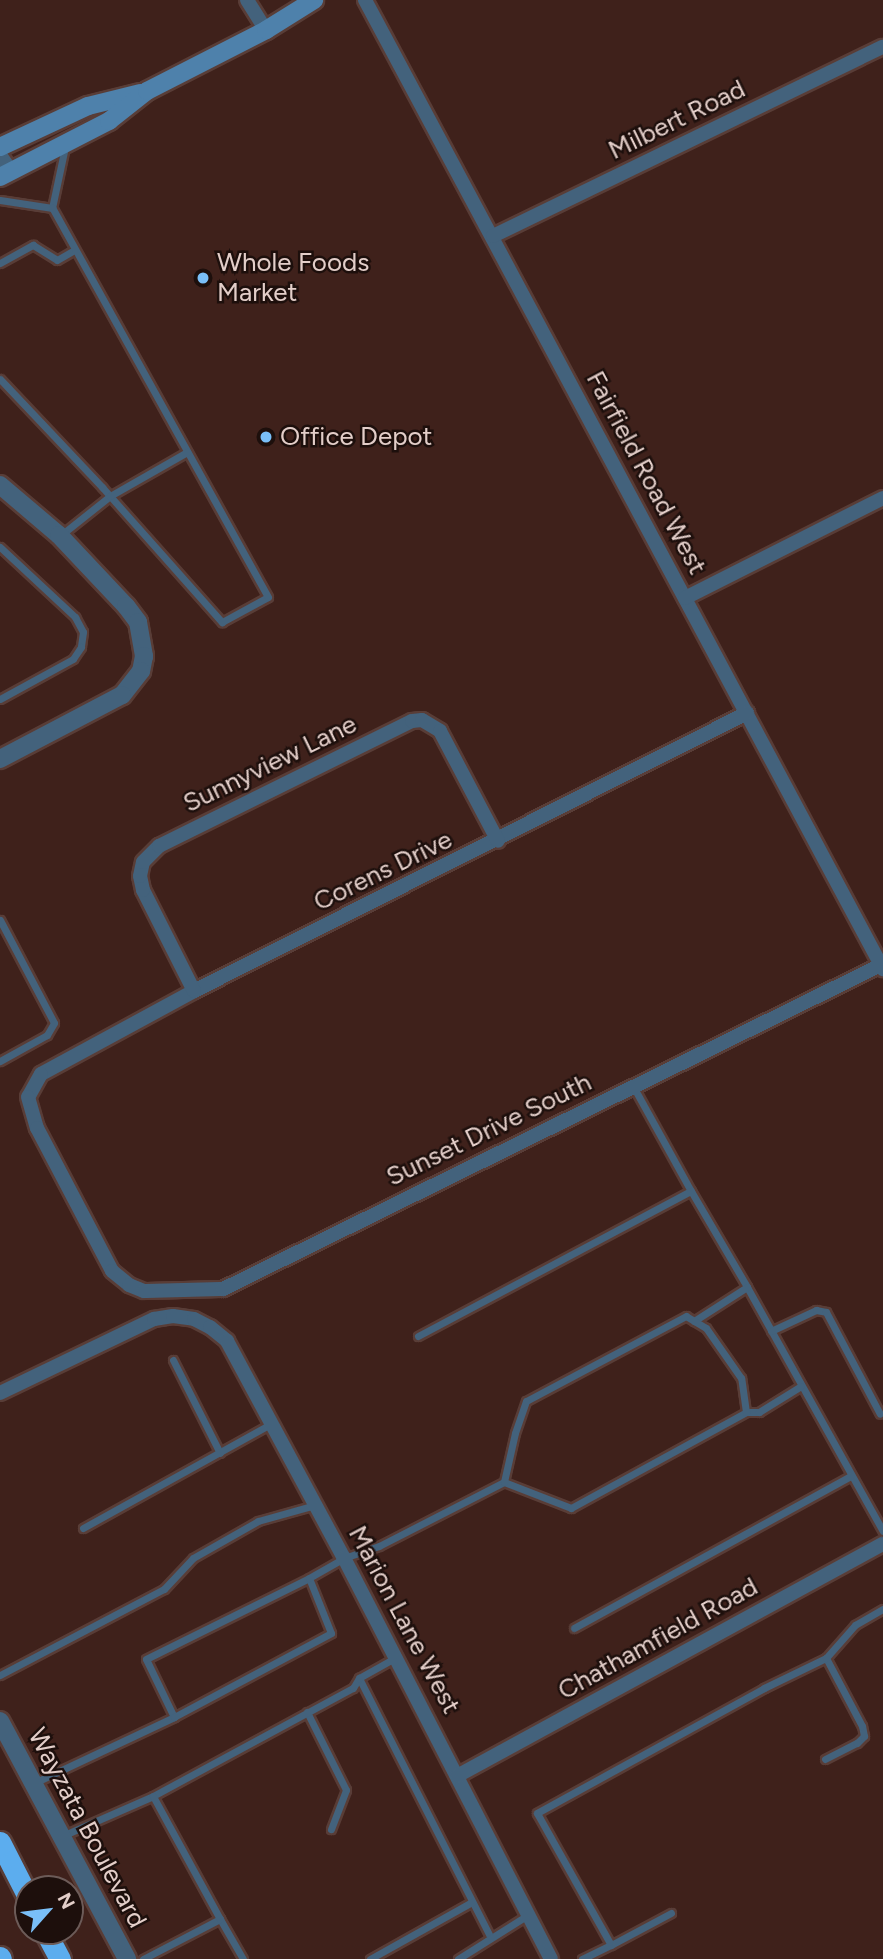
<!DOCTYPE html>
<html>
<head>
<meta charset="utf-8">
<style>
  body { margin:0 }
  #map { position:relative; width:883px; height:1959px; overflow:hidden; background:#3f211b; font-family:Figtree,sans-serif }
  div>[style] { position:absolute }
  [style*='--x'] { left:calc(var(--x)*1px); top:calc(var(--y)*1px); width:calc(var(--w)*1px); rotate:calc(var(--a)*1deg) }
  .roads { filter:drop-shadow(2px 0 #593d37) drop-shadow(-2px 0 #593d37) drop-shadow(0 2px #593d37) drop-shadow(0 -2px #593d37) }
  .service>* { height:7px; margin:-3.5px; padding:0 3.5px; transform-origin:3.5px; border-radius:3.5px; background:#43627c }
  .minor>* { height:14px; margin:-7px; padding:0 7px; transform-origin:7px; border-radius:7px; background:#43627c }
  .tertiary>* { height:18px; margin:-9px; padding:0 9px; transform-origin:9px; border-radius:9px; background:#43627c }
  .secondary>* { height:18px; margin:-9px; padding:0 9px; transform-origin:9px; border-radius:9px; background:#4e81ab }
  .motorway>* { height:21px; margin:-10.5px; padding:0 10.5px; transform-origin:10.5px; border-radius:10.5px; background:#5cadee }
  .dots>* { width:19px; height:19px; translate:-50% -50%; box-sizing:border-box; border:4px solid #1d0f0c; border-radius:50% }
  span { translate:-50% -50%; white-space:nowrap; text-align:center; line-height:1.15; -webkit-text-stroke:5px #1d0f0c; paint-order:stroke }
  .street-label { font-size:26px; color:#e3cec9 }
  .poi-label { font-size:26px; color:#e3cec9 }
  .left { translate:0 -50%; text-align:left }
  .north { position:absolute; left:14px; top:1875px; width:70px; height:70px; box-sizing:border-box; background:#1d0f0c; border:2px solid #6c5b58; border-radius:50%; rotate:62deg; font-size:19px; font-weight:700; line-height:28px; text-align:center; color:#e3cec9 }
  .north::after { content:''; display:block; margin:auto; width:24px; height:32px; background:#7abff8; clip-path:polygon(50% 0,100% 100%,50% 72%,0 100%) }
</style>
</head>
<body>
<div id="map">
  <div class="roads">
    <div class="service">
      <i style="--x:0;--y:200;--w:53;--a:8.7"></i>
      <i style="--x:52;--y:208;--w:62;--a:-78"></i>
      <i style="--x:0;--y:263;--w:38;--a:-29"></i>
      <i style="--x:33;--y:245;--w:28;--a:32"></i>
      <i style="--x:57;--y:260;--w:20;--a:-30"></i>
      <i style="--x:0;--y:379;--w:149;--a:46.6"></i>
      <i style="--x:102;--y:487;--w:181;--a:48.4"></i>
      <i style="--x:222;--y:622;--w:52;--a:-28.5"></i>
      <i style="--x:268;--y:597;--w:445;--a:-119"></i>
      <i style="--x:61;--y:535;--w:63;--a:-38.5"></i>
      <i style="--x:110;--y:496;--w:89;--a:-29.7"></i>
      <i style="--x:0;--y:547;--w:103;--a:43"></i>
      <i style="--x:75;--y:617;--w:17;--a:62"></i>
      <i style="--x:83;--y:632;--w:15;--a:98"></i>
      <i style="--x:81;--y:647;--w:14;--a:124"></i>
      <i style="--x:73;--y:659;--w:83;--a:151.3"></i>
      <i style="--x:0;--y:920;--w:116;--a:62.3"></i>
      <i style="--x:54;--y:1023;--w:14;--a:120"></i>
      <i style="--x:47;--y:1035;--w:54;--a:151"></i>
      <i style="--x:633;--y:1086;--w:120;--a:61.1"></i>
      <i style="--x:747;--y:1287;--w:279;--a:60.9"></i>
      <i style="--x:771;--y:1331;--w:50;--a:-25"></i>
      <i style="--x:816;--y:1310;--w:10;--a:11"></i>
      <i style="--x:826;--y:1312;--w:115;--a:62.1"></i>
      <i style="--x:418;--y:1336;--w:309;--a:-28"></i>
      <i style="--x:691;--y:1191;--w:111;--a:59.7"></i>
      <i style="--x:747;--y:1287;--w:63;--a:147.3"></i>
      <i style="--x:173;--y:1360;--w:104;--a:63.2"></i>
      <i style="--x:746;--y:1412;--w:13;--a:0"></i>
      <i style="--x:759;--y:1412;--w:49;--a:-31.8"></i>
      <i style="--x:83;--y:1528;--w:215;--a:-29"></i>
      <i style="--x:574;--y:1628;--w:315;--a:-28.8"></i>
      <i style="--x:0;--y:1675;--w:185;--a:-27.7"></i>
      <i style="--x:164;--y:1589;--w:42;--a:-46.9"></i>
      <i style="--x:193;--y:1558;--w:75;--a:-29.6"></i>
      <i style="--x:258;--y:1521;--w:59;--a:-15.7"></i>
      <i style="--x:359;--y:1678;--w:289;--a:63.1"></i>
      <i style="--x:307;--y:1712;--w:87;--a:63.4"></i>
      <i style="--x:346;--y:1790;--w:42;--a:111"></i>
      <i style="--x:174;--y:1717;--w:64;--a:-115.8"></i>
      <i style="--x:146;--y:1659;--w:182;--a:-26.4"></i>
      <i style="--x:825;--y:1759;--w:36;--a:-27"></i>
      <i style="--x:857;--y:1743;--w:10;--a:-45"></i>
      <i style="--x:864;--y:1736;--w:10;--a:-101"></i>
      <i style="--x:862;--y:1726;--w:77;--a:-117.9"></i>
      <i style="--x:34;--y:1783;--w:155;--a:-25.2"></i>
      <i style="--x:174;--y:1717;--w:178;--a:-28.1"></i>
      <i style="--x:331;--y:1633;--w:59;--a:-111.8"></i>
      <i style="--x:309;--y:1578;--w:40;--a:-29.7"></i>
      <i style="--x:344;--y:1558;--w:37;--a:-19"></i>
      <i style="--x:379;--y:1546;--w:140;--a:-27.1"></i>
      <i style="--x:504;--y:1482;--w:72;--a:21.2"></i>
      <i style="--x:571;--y:1508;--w:200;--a:-28.7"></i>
      <i style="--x:746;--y:1412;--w:34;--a:-98"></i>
      <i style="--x:741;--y:1378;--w:61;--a:-125"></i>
      <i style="--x:706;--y:1328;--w:23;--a:-149"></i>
      <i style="--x:686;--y:1316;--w:181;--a:152"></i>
      <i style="--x:526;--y:1401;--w:34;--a:109"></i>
      <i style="--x:515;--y:1433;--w:50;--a:102.7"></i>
      <i style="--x:62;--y:1836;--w:99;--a:-23.7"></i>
      <i style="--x:153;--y:1796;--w:227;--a:-28.4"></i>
      <i style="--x:353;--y:1688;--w:12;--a:-59"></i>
      <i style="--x:359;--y:1678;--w:41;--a:-29.1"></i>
      <i style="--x:220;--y:1919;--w:46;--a:60.1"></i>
      <i style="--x:611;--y:1945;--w:68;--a:-28.1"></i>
      <i style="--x:143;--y:1959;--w:87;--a:-27.5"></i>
      <i style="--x:220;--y:1919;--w:140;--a:-118.6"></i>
      <i style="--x:370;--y:1959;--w:117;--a:-29.2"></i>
      <i style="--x:458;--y:1959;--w:83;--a:-32.2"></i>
      <i style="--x:582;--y:1959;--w:32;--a:-26"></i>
      <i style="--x:611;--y:1945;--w:151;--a:-119.3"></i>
      <i style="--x:537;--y:1813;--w:259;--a:-28.8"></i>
      <i style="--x:764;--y:1688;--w:69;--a:-25.8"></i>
      <i style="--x:826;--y:1658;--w:44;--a:-48.7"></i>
      <i style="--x:855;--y:1625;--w:32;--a:-30"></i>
    </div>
    <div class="minor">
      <i style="--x:247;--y:0;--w:36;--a:58"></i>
      <i style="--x:365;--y:0;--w:1099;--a:61.87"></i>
      <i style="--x:0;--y:155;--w:19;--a:55"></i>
      <i style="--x:493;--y:236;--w:433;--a:-25.9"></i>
      <i style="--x:685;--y:598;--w:222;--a:-26.8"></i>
      <i style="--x:747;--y:713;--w:619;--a:153.31"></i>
      <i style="--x:194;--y:991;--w:174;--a:151.5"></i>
      <i style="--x:41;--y:1074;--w:26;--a:119"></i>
      <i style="--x:28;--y:1097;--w:32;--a:74"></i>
      <i style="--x:37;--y:1128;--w:161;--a:62.3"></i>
      <i style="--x:112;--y:1271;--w:22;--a:39"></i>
      <i style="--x:129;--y:1285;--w:16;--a:22"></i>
      <i style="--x:144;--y:1291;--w:79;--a:-1.5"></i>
      <i style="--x:223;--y:1289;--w:736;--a:-26.22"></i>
      <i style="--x:194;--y:991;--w:113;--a:-116.8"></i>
      <i style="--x:143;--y:890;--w:14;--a:-102"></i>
      <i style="--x:140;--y:876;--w:14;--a:-78"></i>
      <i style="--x:143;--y:862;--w:23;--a:-45"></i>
      <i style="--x:159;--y:846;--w:282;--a:-26.3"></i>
      <i style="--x:412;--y:721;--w:10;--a:-6"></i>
      <i style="--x:422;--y:720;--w:21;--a:31"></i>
      <i style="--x:440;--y:731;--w:124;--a:62.2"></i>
      <i style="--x:0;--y:1393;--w:171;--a:-25.7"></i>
      <i style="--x:154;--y:1319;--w:19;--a:-9"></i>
      <i style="--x:173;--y:1316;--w:21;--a:8"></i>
      <i style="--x:194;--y:1319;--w:18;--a:27"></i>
      <i style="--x:210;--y:1327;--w:22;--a:39"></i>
      <i style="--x:227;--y:1341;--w:247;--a:61.7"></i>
      <i style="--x:344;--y:1558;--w:451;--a:62.7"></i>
      <i style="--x:457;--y:1776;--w:485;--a:-28.6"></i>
    </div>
    <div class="tertiary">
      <i style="--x:0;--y:485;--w:77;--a:40.3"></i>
      <i style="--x:59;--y:535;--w:98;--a:46.7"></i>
      <i style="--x:126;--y:606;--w:20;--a:53"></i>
      <i style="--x:138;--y:622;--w:35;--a:80"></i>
      <i style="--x:144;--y:656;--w:15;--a:101"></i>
      <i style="--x:141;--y:671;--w:31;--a:128"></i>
      <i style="--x:122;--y:695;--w:138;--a:152.3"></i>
      <i style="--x:0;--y:1721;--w:270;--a:61.9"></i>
    </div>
    <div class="secondary">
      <i style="--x:0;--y:147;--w:97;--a:-25"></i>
      <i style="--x:88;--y:106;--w:54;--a:-14"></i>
      <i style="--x:0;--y:177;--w:123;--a:-27.2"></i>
      <i style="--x:109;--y:121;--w:48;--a:-38.3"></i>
      <i style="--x:147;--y:91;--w:134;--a:-27.1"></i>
      <i style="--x:266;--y:30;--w:57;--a:-32"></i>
    </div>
    <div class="motorway">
      <i style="--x:0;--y:1842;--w:62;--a:63"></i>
      <i style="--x:45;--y:1931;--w:32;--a:62"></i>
      <i style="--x:0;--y:1957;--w:2;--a:63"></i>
    </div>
  </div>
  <div class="dots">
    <i style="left:203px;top:278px;background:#7abff8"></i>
    <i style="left:266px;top:437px;background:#7abff8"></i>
  </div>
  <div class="street-label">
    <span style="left:677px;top:120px;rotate:-26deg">Milbert Road</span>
    <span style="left:646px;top:473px;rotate:62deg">Fairfield Road West</span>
    <span style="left:270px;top:764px;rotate:-26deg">Sunnyview Lane</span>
    <span style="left:383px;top:871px;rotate:-26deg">Corens Drive</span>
    <span style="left:489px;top:1130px;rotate:-26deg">Sunset Drive South</span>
    <span style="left:404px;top:1620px;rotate:62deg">Marion Lane West</span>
    <span style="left:658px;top:1639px;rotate:-29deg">Chathamfield Road</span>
    <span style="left:87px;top:1828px;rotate:62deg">Wayzata Boulevard</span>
  </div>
  <div class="poi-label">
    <span class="left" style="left:217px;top:278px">Whole Foods<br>Market</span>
    <span class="left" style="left:280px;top:437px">Office Depot</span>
  </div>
  <div class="north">N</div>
</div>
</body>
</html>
